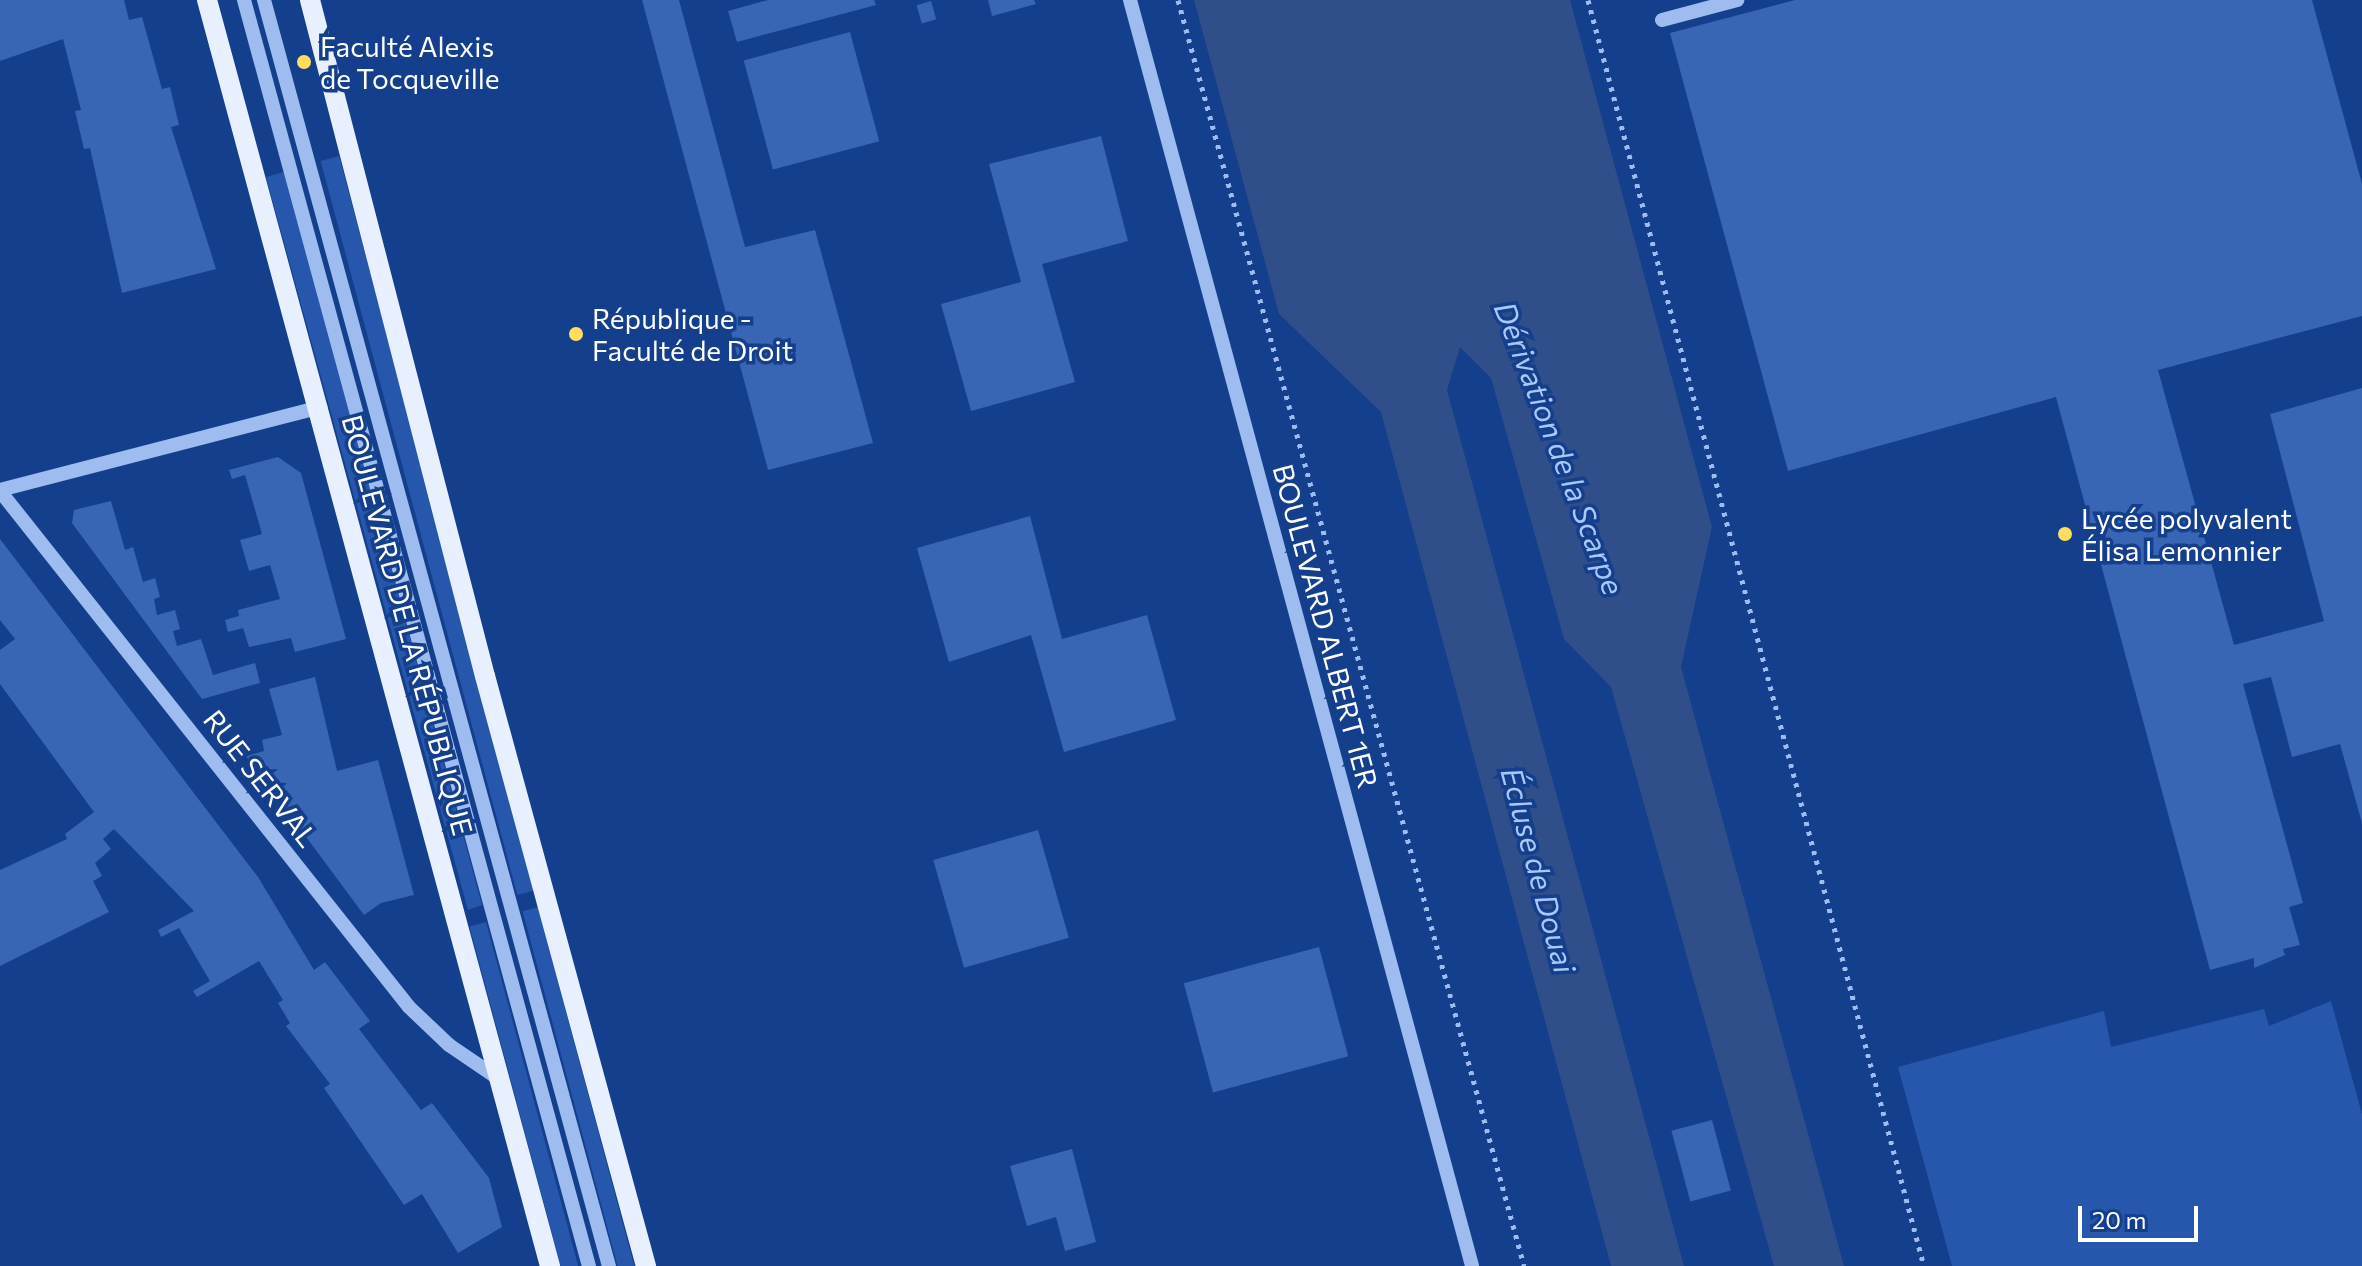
<!DOCTYPE html>
<html>
<head>
<meta charset="utf-8">
<style>
  body { margin:0 }
  #map { position:relative; width:2362px; height:1266px; overflow:hidden; background:#143f8d; font-family:Commissioner,sans-serif }
  div>[style] { position:absolute }
  [style*='--x'] { left:calc(var(--x)*1px); top:calc(var(--y)*1px); width:calc(var(--w)*1px); rotate:calc(var(--a)*1deg) }
  .green>* { inset:0; background:#2657ac; transform-origin:0 0 }
  .water>* { inset:0; background:#304e89 }
  .building>* { inset:0; background:#3865b4; transform-origin:0 0 }
  .path>* { height:5px; margin-top:-2.5px; transform-origin:0; background:repeating-linear-gradient(90deg,#9ebcf0 0 4px,transparent 0 10px) }
  .minor>* { height:14px; margin:-7px; padding:0 7px; transform-origin:7px; border-radius:7px; background:#9ebcf0 }
  .major>* { height:20px; margin:-10px; padding:0 10px; transform-origin:10px; border-radius:10px; background:#e8efff }
  .dots>* { width:22px; height:22px; translate:-50% -50%; box-sizing:border-box; border:4px solid #143f8d; border-radius:50% }
  span { translate:-50% -50%; white-space:nowrap; text-align:center; line-height:1.15; -webkit-text-stroke:7px #143f8d; paint-order:stroke }
  .poi-label { font-size:28px; color:#fff }
  .left { translate:0 -50%; text-align:left }
  .street-label { font-size:28px; color:#fff }
  .water-label { font-size:30px; color:#aac7f7; font-style:italic }
  .scale { position:absolute; left:2078px; top:1206px; width:120px; height:36px; box-sizing:border-box; border:4px solid #fff; border-top:0; padding-left:10px; font-size:24px; line-height:28px; white-space:nowrap; color:#fff; -webkit-text-stroke:6px #143f8d; paint-order:stroke }
</style>
</head>
<body>
<div id="map">
  <div class="green">
    <i style="left:339px;top:156px;width:760px;height:19px;rotate:75deg"></i>
    <i style="clip-path:polygon(284px 172px,482px 905px,468px 910px,266px 177px)"></i>
    <i style="left:538px;top:907px;width:372px;height:16px;rotate:75deg"></i>
    <i style="left:486px;top:922px;width:356px;height:17px;rotate:75deg"></i>
    <i style="clip-path:polygon(2331px 1001px,2362px 1114px,2362px 1266px,1952px 1266px,1898px 1067px,2104px 1011px,2111px 1047px,2264px 1009px,2269px 1026px)"></i>
  </div>
  <div class="water">
    <i style="clip-path:polygon(1194px 0,1570px 0,1712px 527px,1681px 667px,1844px 1266px,1774px 1266px,1611px 687px,1564px 639px,1491px 378px,1460px 347px,1447px 390px,1684px 1266px,1611px 1266px,1381px 412px,1279px 314px)"></i>
  </div>
  <div class="building">
    <i style="clip-path:polygon(0 0,124px 0,129px 20px,142px 17px,162px 89px,170px 87px,179px 125px,171px 127px,216px 269px,122px 293px,90px 148px,84px 149px,75px 111px,81px 110px,63px 39px,0 61px)"></i>
    <i style="clip-path:polygon(642px 0,679px 0,745px 247px,815px 230px,873px 443px,768px 470px)"></i>
    <i style="clip-path:polygon(768px 0,874px 0,876px 5px,737px 42px,728px 11px)"></i>
    <i style="clip-path:polygon(988px 0,1034px 0,1036px 4px,992px 16px)"></i>
    <i style="clip-path:polygon(1795px 0,2312px 0,2362px 184px,2362px 316px,2158px 370px,2234px 645px,2324px 621px,2270px 414px,2362px 388px,2362px 823px,2340px 744px,2292px 757px,2271px 677px,2243px 684px,2303px 903px,2289px 907px,2300px 945px,2283px 949px,2285px 955px,2254px 968px,2254px 958px,2210px 970px,2056px 397px,1788px 471px,1670px 33px)"></i>
    <i style="left:931px;top:1px;width:19px;height:15px;rotate:74deg"></i>
    <i style="left:850px;top:32px;width:113px;height:110px;rotate:75deg"></i>
    <i style="clip-path:polygon(1101px 136px,1128px 241px,1042px 264px,1075px 382px,971px 411px,941px 304px,1021px 282px,989px 164px)"></i>
    <i style="clip-path:polygon(278px 457px,301px 473px,346px 639px,295px 652px,291px 638px,249px 647px,243px 628px,228px 632px,225px 620px,239px 616px,238px 610px,280px 599px,270px 565px,249px 571px,240px 540px,262px 534px,245px 475px,232px 479px,229px 470px)"></i>
    <i style="clip-path:polygon(111px 501px,125px 550px,133px 547px,143px 582px,155px 578px,160px 597px,154px 599px,157px 615px,175px 610px,180px 629px,173px 631px,177px 646px,201px 639px,213px 675px,255px 663px,260px 683px,202px 699px,72px 523px,74px 510px)"></i>
    <i style="clip-path:polygon(1030px 516px,1062px 639px,1147px 615px,1176px 720px,1064px 752px,1031px 635px,949px 662px,917px 548px)"></i>
    <i style="clip-path:polygon(0 539px,258px 877px,314px 970px,325px 962px,370px 1021px,359px 1029px,421px 1110px,432px 1103px,489px 1178px,502px 1227px,458px 1253px,422px 1194px,404px 1205px,324px 1088px,330px 1084px,286px 1026px,290px 1023px,278px 1003px,283px 1000px,259px 961px,197px 997px,193px 991px,210px 981px,179px 928px,161px 937px,158px 930px,194px 911px,114px 829px,103px 839px,111px 849px,95px 863px,102px 876px,93px 881px,109px 912px,0 966px,0 870px,67px 839px,65px 834px,94px 812px,0 684px,0 650px,15px 639px,0 620px)"></i>
    <i style="clip-path:polygon(315px 677px,337px 771px,378px 760px,414px 895px,381px 903px,364px 915px,246px 756px,264px 751px,262px 740px,282px 735px,269px 689px)"></i>
    <i style="left:1038px;top:830px;width:112px;height:109px;rotate:74deg"></i>
    <i style="left:1319px;top:947px;width:113px;height:140px;rotate:75deg"></i>
    <i style="left:1712px;top:1120px;width:73px;height:42px;rotate:75deg"></i>
    <i style="clip-path:polygon(1072px 1149px,1096px 1242px,1065px 1251px,1056px 1217px,1027px 1226px,1010px 1166px)"></i>
  </div>
  <div class="path">
    <i style="--x:1178;--y:0;--w:1312;--a:74.71"></i>
    <i style="--x:1588;--y:0;--w:1310;--a:75.14"></i>
  </div>
  <div class="minor">
    <i style="--x:244;--y:0;--w:1312;--a:74.76"></i>
    <i style="--x:264;--y:0;--w:1312;--a:74.76"></i>
    <i style="--x:1130;--y:0;--w:1311;--a:74.88"></i>
    <i style="--x:1662;--y:20;--w:78;--a:-14.9"></i>
    <i style="--x:0;--y:490;--w:331;--a:-14.5"></i>
    <i style="--x:0;--y:491;--w:658;--a:51.6"></i>
    <i style="--x:409;--y:1007;--w:55;--a:43.5"></i>
    <i style="--x:449;--y:1045;--w:60;--a:34.2"></i>
  </div>
  <div class="major">
    <i style="--x:207;--y:0;--w:1312;--a:74.84"></i>
    <i style="--x:310;--y:0;--w:698;--a:75.49"></i>
    <i style="--x:485;--y:676;--w:612;--a:74.74"></i>
  </div>
  <div class="dots">
    <i style="left:304px;top:62px;background:#ffde5e"></i>
    <i style="left:576px;top:334px;background:#ffde5e"></i>
    <i style="left:2065px;top:534px;background:#ffde5e"></i>
  </div>
  <div class="poi-label">
    <span class="left" style="left:320px;top:62px">Faculté Alexis<br>de Tocqueville</span>
    <span class="left" style="left:592px;top:334px">République -<br>Faculté de Droit</span>
    <span class="left" style="left:2081px;top:534px">Lycée polyvalent<br>Élisa Lemonnier</span>
  </div>
  <div class="street-label">
    <span style="left:408px;top:625px;rotate:75deg">BOULEVARD DE LA RÉPUBLIQUE</span>
    <span style="left:1326px;top:626px;rotate:75deg">BOULEVARD ALBERT 1ER</span>
    <span style="left:261px;top:778px;rotate:52deg">RUE SERVAL</span>
  </div>
  <div class="water-label">
    <span style="left:1560px;top:448px;rotate:69deg">Dérivation de la Scarpe</span>
    <span style="left:1539px;top:870px;rotate:75deg">Écluse de Douai</span>
  </div>
  <div class="scale">20 m</div>
</div>
</body>
</html>
